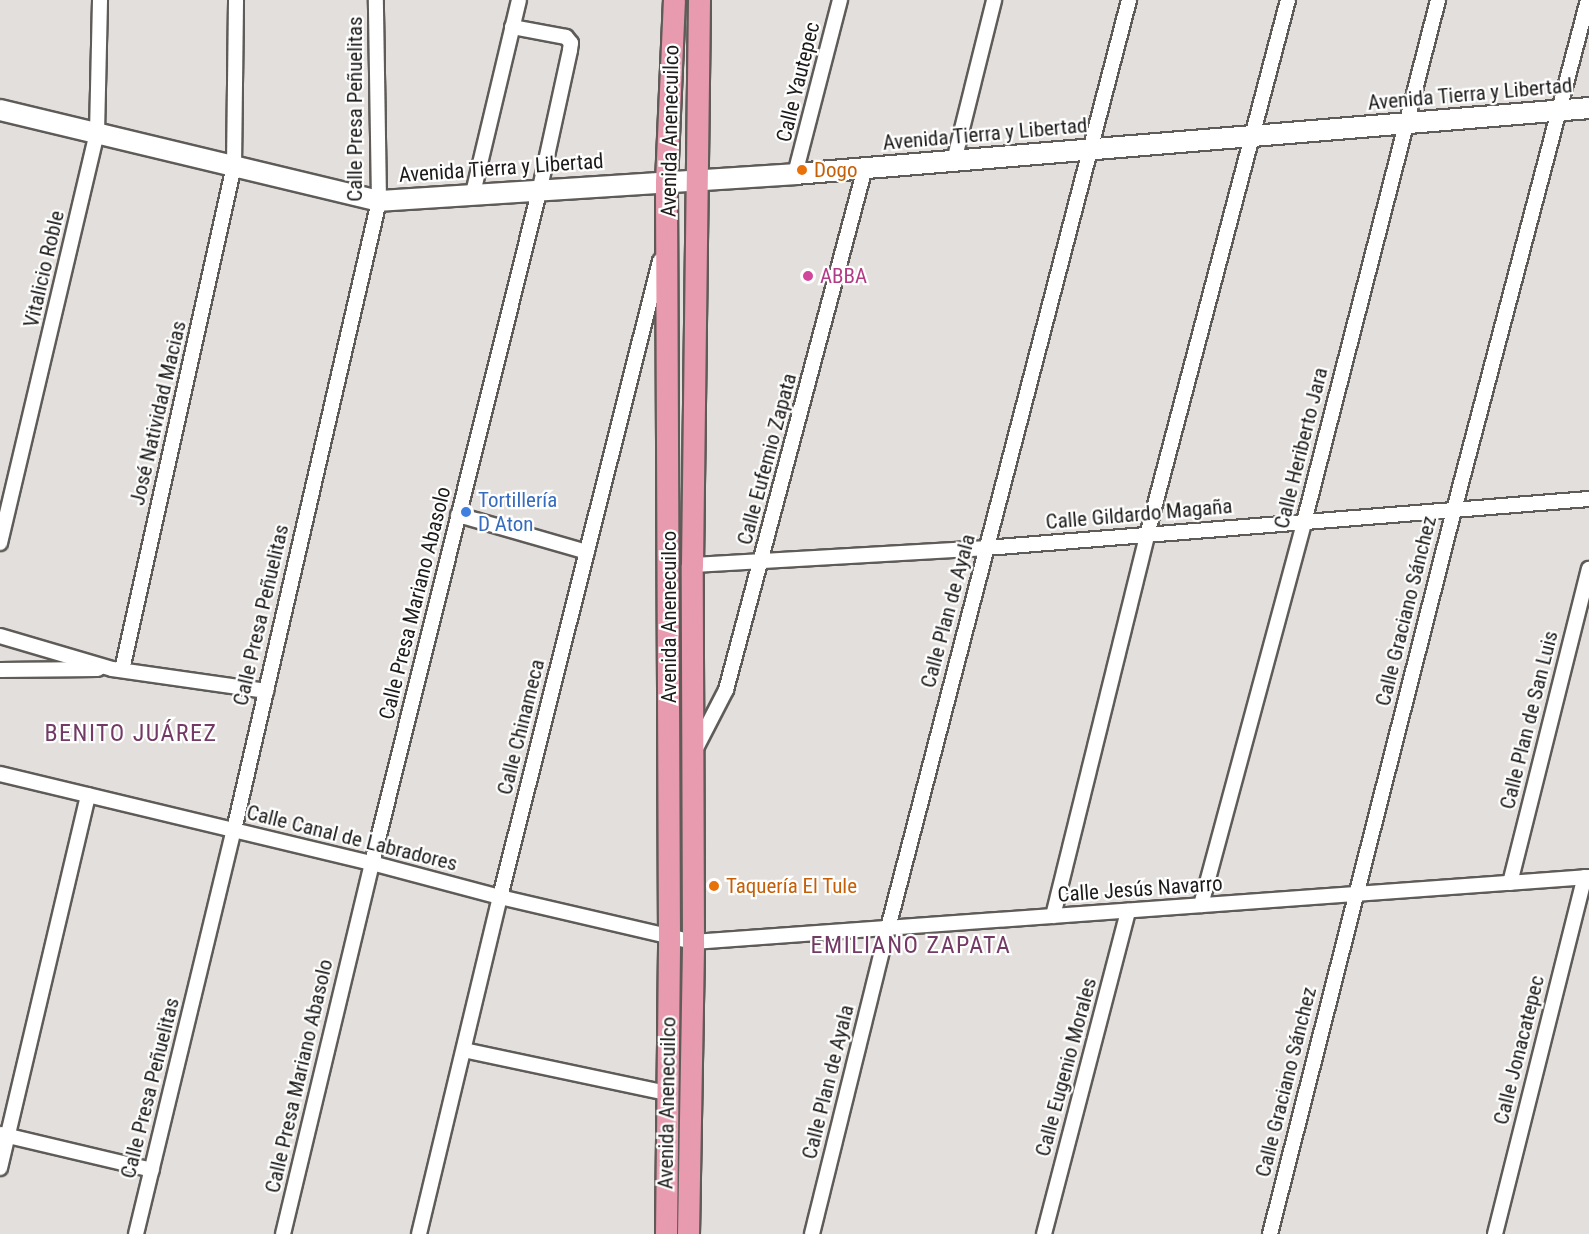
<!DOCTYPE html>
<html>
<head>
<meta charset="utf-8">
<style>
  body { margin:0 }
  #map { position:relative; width:1589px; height:1234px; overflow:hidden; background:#e3dfdc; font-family:"Roboto Condensed",sans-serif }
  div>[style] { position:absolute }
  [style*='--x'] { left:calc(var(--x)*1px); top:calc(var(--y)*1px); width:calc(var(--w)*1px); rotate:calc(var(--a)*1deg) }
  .roads { filter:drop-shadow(2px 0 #5e5b58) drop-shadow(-2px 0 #5e5b58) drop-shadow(0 2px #5e5b58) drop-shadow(0 -2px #5e5b58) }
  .street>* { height:14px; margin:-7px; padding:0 7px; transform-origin:7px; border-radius:7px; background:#fff }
  .secondary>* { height:20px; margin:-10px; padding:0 10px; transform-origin:10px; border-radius:10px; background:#fff }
  .primary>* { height:21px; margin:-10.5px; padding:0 10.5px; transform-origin:10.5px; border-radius:10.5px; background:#e89aae }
  .dots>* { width:16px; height:16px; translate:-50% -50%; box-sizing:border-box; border:3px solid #fff; border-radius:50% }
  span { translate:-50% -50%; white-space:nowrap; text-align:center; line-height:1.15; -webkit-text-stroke:4.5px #fff; paint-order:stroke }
  .street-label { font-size:21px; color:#1c1b1a }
  .food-label { font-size:21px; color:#c56008 }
  .left { translate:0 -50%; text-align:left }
  .hotel-label { font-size:21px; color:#b23c85 }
  .shop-label { font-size:21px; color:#366cbe }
  .quarter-label { font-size:24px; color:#733a66; letter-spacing:1.5px }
</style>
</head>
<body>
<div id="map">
  <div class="roads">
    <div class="street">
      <i style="--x:954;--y:161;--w:166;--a:-76"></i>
      <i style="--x:795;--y:174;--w:180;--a:-75.5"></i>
      <i style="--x:473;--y:193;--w:198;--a:-76.6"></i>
      <i style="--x:458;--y:515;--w:134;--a:16"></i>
      <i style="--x:0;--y:543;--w:421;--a:-76.7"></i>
      <i style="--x:97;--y:133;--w:133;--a:-88.7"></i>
      <i style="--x:692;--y:565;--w:294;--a:-3.3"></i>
      <i style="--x:986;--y:548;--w:605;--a:-4.65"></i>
      <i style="--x:0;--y:636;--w:117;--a:16.4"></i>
      <i style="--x:112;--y:669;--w:156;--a:8.1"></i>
      <i style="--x:0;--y:670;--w:98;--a:-0.6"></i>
      <i style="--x:122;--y:670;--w:516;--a:-77.47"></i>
      <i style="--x:234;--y:166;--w:166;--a:-89.3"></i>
      <i style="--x:694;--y:752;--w:70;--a:-62.7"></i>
      <i style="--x:726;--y:690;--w:540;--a:-75.09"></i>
      <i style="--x:0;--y:774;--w:382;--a:13.5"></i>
      <i style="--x:372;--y:863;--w:132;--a:14.9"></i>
      <i style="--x:500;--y:897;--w:198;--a:13.1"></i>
      <i style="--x:693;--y:942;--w:898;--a:-4.15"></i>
      <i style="--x:1510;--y:883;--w:324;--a:-75.9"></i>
      <i style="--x:1201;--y:905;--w:397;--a:-74.9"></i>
      <i style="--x:1304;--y:522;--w:539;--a:-75.6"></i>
      <i style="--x:1053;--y:916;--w:392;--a:-76.1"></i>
      <i style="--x:1147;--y:535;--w:553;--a:-75.24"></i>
      <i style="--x:464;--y:1050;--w:208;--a:12"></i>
      <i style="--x:0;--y:1134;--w:156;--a:13.3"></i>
      <i style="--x:0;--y:1168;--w:383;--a:-76.7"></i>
      <i style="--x:136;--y:1234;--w:416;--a:-76.4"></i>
      <i style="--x:234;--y:830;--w:645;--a:-77.02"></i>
      <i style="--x:379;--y:201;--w:201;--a:-90.9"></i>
      <i style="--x:283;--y:1234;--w:382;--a:-76.5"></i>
      <i style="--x:372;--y:863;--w:696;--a:-76.02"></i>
      <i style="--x:540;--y:188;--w:141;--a:-77.7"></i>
      <i style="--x:570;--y:50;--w:7;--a:-82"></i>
      <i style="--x:571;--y:43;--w:8;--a:-130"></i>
      <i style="--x:566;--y:37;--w:55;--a:-169.5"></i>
      <i style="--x:419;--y:1234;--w:347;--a:-76.5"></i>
      <i style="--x:500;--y:897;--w:656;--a:-75.88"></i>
      <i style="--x:812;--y:1234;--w:315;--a:-76.1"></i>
      <i style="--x:888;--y:928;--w:959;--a:-75.44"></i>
      <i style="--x:1044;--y:1234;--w:334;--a:-75.4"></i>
      <i style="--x:1270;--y:1234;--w:747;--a:-75.74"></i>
      <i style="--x:1454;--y:510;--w:527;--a:-75.28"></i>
      <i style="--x:1495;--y:1234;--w:368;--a:-75.9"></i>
    </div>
    <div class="secondary">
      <i style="--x:0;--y:110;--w:390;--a:13.5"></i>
      <i style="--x:379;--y:201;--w:417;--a:-3.7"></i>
      <i style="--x:795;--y:174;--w:797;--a:-4.75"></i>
    </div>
    <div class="primary">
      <i style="--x:666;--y:1234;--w:296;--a:-89.4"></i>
      <i style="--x:669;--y:938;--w:756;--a:-90.23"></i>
      <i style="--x:666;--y:182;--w:182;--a:-87.5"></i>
      <i style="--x:688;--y:1234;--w:292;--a:-89"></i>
      <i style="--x:693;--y:942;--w:377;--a:-90.2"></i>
      <i style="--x:692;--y:565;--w:565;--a:-89.29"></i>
    </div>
  </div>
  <div class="dots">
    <i style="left:802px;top:170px;background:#e8710a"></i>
    <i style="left:808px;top:276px;background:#d1479c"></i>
    <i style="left:466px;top:512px;background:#3f7fe0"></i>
    <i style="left:714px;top:886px;background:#e8710a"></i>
  </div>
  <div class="street-label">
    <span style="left:798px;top:82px;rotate:-76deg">Calle Yautepec</span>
    <span style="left:1470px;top:94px;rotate:-5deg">Avenida Tierra y Libertad</span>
    <span style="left:355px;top:109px;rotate:-90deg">Calle Presa Peñuelitas</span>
    <span style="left:670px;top:131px;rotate:-89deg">Avenida Anenecuilco</span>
    <span style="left:985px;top:134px;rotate:-5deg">Avenida Tierra y Libertad</span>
    <span style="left:501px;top:168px;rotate:-4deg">Avenida Tierra y Libertad</span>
    <span style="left:44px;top:269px;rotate:-77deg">Vitalicio Roble</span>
    <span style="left:158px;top:413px;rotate:-77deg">José Natividad Macias</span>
    <span style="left:1301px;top:448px;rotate:-76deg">Calle Heriberto Jara</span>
    <span style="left:767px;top:459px;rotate:-75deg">Calle Eufemio Zapata</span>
    <span style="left:1139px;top:514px;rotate:-5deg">Calle Gildardo Magaña</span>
    <span style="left:415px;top:603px;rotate:-76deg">Calle Presa Mariano Abasolo</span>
    <span style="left:948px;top:611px;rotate:-75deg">Calle Plan de Ayala</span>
    <span style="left:1406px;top:611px;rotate:-76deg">Calle Graciano Sánchez</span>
    <span style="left:261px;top:615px;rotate:-77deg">Calle Presa Peñuelitas</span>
    <span style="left:669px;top:617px;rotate:-90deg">Avenida Anenecuilco</span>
    <span style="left:1529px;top:720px;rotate:-76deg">Calle Plan de San Luis</span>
    <span style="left:521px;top:727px;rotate:-76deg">Calle Chinameca</span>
    <span style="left:352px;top:838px;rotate:14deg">Calle Canal de Labradores</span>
    <span style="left:1140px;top:889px;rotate:-4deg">Calle Jesús Navarro</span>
    <span style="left:1519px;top:1050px;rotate:-76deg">Calle Jonacatepec</span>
    <span style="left:1066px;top:1067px;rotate:-75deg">Calle Eugenio Morales</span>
    <span style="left:299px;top:1076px;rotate:-77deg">Calle Presa Mariano Abasolo</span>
    <span style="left:828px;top:1082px;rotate:-76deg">Calle Plan de Ayala</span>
    <span style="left:1286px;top:1082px;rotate:-76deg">Calle Graciano Sánchez</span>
    <span style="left:150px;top:1088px;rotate:-76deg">Calle Presa Peñuelitas</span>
    <span style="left:667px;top:1103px;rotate:-89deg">Avenida Anenecuilco</span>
  </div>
  <div class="food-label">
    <span class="left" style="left:814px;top:170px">Dogo</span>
    <span class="left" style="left:726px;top:886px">Taquería El Tule</span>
  </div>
  <div class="hotel-label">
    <span class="left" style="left:820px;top:276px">ABBA</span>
  </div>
  <div class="shop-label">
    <span class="left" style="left:478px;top:512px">Tortillería<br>D Aton</span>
  </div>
  <div class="quarter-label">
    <span style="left:131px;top:734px">BENITO JUÁREZ</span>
    <span style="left:911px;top:946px">EMILIANO ZAPATA</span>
  </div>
</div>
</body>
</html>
